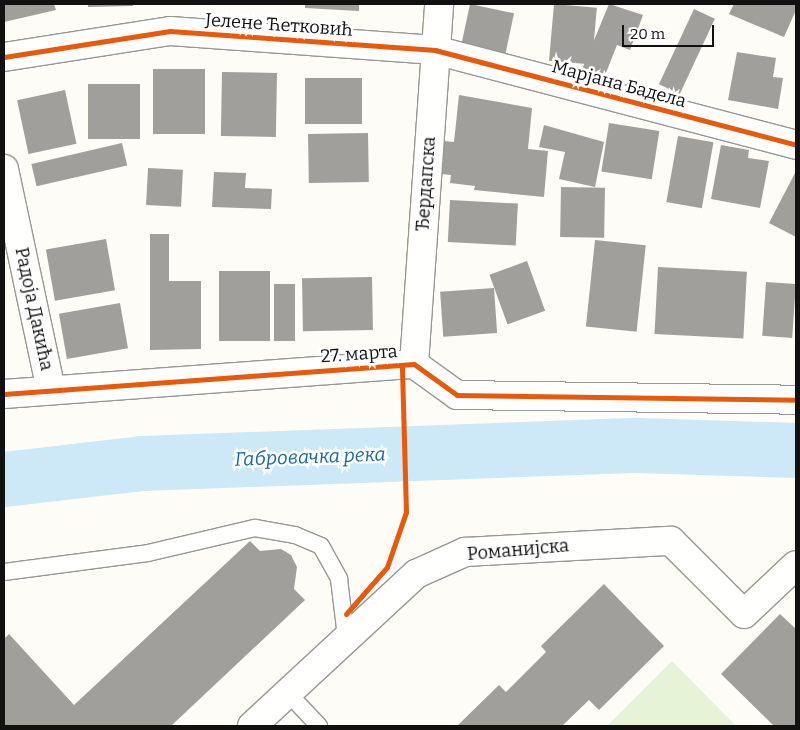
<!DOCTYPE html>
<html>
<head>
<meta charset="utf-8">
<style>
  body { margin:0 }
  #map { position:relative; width:800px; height:730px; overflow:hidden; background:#fdfcf7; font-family:Bitter,serif }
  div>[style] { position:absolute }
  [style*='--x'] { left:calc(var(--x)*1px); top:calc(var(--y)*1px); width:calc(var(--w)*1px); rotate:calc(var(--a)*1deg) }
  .green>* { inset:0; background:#e7f3d7 }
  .river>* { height:55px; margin:-27.5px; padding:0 27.5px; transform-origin:27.5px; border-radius:27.5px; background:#cde8f7 }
  .building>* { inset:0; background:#a19f9c; transform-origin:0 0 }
  .roads { filter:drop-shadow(1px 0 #979795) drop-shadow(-1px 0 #979795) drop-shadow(0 1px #979795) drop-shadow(0 -1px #979795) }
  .lane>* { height:16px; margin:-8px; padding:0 8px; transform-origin:8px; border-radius:8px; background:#fffffe }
  .street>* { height:28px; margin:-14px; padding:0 14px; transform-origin:14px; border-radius:14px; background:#fffffe }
  .cycleway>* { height:5px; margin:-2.5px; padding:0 2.5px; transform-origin:2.5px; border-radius:2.5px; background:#e8590c }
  span { translate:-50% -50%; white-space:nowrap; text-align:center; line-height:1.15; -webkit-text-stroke:5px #fff; paint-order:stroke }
  .street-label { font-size:18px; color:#111 }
  .water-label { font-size:19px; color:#1768a6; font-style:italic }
  .frame { position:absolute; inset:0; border:5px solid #111; pointer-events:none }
  .scale { position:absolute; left:622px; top:25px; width:92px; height:22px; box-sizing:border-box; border:2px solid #111; border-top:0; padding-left:6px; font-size:15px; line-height:18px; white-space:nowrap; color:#111; -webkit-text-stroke:4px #fff; paint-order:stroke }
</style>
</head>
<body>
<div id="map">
  <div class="green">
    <i style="clip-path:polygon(672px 661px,736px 726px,607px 726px)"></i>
  </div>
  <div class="river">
    <i style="--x:4;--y:479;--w:139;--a:-6.6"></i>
    <i style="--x:142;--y:463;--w:496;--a:-2.1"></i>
    <i style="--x:638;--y:445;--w:158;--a:1.8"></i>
  </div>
  <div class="building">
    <i style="clip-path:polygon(4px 4px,54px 4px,56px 10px,4px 22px)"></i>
    <i style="clip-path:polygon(88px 4px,133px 4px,133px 6px,88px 7px)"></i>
    <i style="clip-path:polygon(305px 4px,359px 4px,359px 11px,305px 8px)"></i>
    <i style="left:470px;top:4px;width:45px;height:43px;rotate:12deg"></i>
    <i style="left:554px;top:4px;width:43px;height:57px;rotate:5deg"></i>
    <i style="clip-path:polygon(609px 4px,643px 15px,630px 50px,617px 45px,600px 88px,578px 79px)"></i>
    <i style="clip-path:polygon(734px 4px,796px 4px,796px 10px,784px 37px,729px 14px)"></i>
    <i style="left:694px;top:9px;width:23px;height:83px;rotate:25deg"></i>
    <i style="clip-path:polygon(737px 52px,776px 58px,773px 77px,783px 78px,778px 109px,728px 100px)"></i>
    <i style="left:205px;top:69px;width:65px;height:52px;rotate:90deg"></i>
    <i style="left:222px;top:72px;width:55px;height:64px;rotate:1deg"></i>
    <i style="left:362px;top:78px;width:46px;height:57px;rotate:90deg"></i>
    <i style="left:140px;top:84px;width:55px;height:52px;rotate:90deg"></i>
    <i style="left:65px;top:90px;width:55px;height:49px;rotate:78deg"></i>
    <i style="clip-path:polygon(459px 95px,532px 108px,528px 149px,548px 151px,544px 197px,474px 190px,475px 186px,450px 183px,451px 175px,431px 173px,434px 140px,454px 142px)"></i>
    <i style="left:609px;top:123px;width:51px;height:49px;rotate:9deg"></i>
    <i style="clip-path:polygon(544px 125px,604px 142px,595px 187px,559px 179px,565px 152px,539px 147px)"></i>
    <i style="left:368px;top:133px;width:49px;height:60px;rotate:89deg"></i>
    <i style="left:678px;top:136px;width:36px;height:67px;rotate:10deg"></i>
    <i style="left:122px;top:143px;width:23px;height:93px;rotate:77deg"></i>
    <i style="clip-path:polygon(721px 145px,749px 150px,748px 158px,769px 161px,760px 208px,711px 199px)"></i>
    <i style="left:148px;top:168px;width:35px;height:37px;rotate:3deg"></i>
    <i style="clip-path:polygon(796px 171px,796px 237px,769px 223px)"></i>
    <i style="clip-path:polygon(214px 172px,246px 173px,245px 188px,272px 189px,271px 209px,212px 207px)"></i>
    <i style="left:561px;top:187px;width:44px;height:50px;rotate:1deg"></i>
    <i style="left:450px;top:200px;width:68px;height:42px;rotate:3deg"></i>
    <i style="clip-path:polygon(150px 234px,169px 234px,169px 281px,201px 281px,201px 349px,150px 350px)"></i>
    <i style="left:106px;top:239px;width:52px;height:61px;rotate:80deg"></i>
    <i style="left:595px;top:240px;width:51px;height:87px;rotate:6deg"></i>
    <i style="left:527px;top:261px;width:53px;height:40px;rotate:70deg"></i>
    <i style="left:658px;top:267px;width:89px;height:67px;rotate:3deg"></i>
    <i style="left:219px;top:271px;width:51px;height:70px"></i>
    <i style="left:372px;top:277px;width:53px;height:70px;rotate:89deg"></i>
    <i style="left:766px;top:282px;width:30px;height:54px;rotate:4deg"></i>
    <i style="left:274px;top:284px;width:21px;height:57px"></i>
    <i style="left:494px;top:288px;width:45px;height:54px;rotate:86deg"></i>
    <i style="left:120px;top:303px;width:46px;height:62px;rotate:80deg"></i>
    <i style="clip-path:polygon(250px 541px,260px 551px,281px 549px,291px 555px,297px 567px,294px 589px,305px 600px,171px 726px,4px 726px,4px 639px,9px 634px,74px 705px)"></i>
    <i style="clip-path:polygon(604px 584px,664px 646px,599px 710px,589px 700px,562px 726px,457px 726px,499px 685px,506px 692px,546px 652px,541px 646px)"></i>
    <i style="clip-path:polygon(780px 614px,796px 629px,796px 726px,774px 726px,721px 674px)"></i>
  </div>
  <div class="roads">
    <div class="lane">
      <i style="--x:4;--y:572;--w:145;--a:-7.5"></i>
      <i style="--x:148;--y:553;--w:110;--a:-13.2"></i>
      <i style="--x:255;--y:528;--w:41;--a:9.9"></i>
      <i style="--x:295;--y:535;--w:28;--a:23"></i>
      <i style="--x:321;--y:546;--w:38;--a:61"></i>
      <i style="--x:339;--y:579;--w:58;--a:83.1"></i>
      <i style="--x:287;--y:692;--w:47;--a:46.7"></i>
    </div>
    <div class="street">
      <i style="--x:4;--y:57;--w:168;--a:-8.9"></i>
      <i style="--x:170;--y:31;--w:266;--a:4.1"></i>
      <i style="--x:435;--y:50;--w:373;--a:14.7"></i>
      <i style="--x:4;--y:169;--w:226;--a:78"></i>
      <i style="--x:414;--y:364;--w:361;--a:-86"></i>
      <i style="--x:4;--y:394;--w:411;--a:-4.2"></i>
      <i style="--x:414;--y:364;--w:53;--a:35.8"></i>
      <i style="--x:457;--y:395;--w:339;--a:0.8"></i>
      <i style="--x:252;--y:726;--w:224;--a:-42.8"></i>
      <i style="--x:416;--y:574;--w:54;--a:-24.2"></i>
      <i style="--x:465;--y:552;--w:206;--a:-3.1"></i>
      <i style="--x:671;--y:541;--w:103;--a:45"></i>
      <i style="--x:744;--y:614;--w:71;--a:-43.3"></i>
    </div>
  </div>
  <div class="cycleway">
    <i style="--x:4;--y:57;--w:168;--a:-8.9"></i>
    <i style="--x:170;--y:31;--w:266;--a:4.1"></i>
    <i style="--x:435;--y:50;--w:373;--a:14.7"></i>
    <i style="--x:4;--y:394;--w:411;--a:-4.2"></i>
    <i style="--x:414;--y:364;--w:53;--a:35.8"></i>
    <i style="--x:457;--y:395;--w:339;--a:0.8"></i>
    <i style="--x:346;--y:614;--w:62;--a:-48.9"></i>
    <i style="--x:387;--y:567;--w:58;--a:-70.9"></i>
    <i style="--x:406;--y:512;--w:147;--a:-91.6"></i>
  </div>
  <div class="street-label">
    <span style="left:279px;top:25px;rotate:4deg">Јелене Ћетковић</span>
    <span style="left:619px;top:84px;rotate:15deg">Марјана Бадела</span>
    <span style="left:426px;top:184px;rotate:-86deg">Ђердапска</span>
    <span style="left:34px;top:309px;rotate:78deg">Радоја Дакића</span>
    <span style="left:359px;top:354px;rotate:-4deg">27. марта</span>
    <span style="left:518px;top:550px;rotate:-5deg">Романијска</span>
  </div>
  <div class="water-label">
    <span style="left:310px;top:457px;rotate:-2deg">Габровачка река</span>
  </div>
  <div class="frame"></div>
  <div class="scale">20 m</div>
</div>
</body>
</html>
